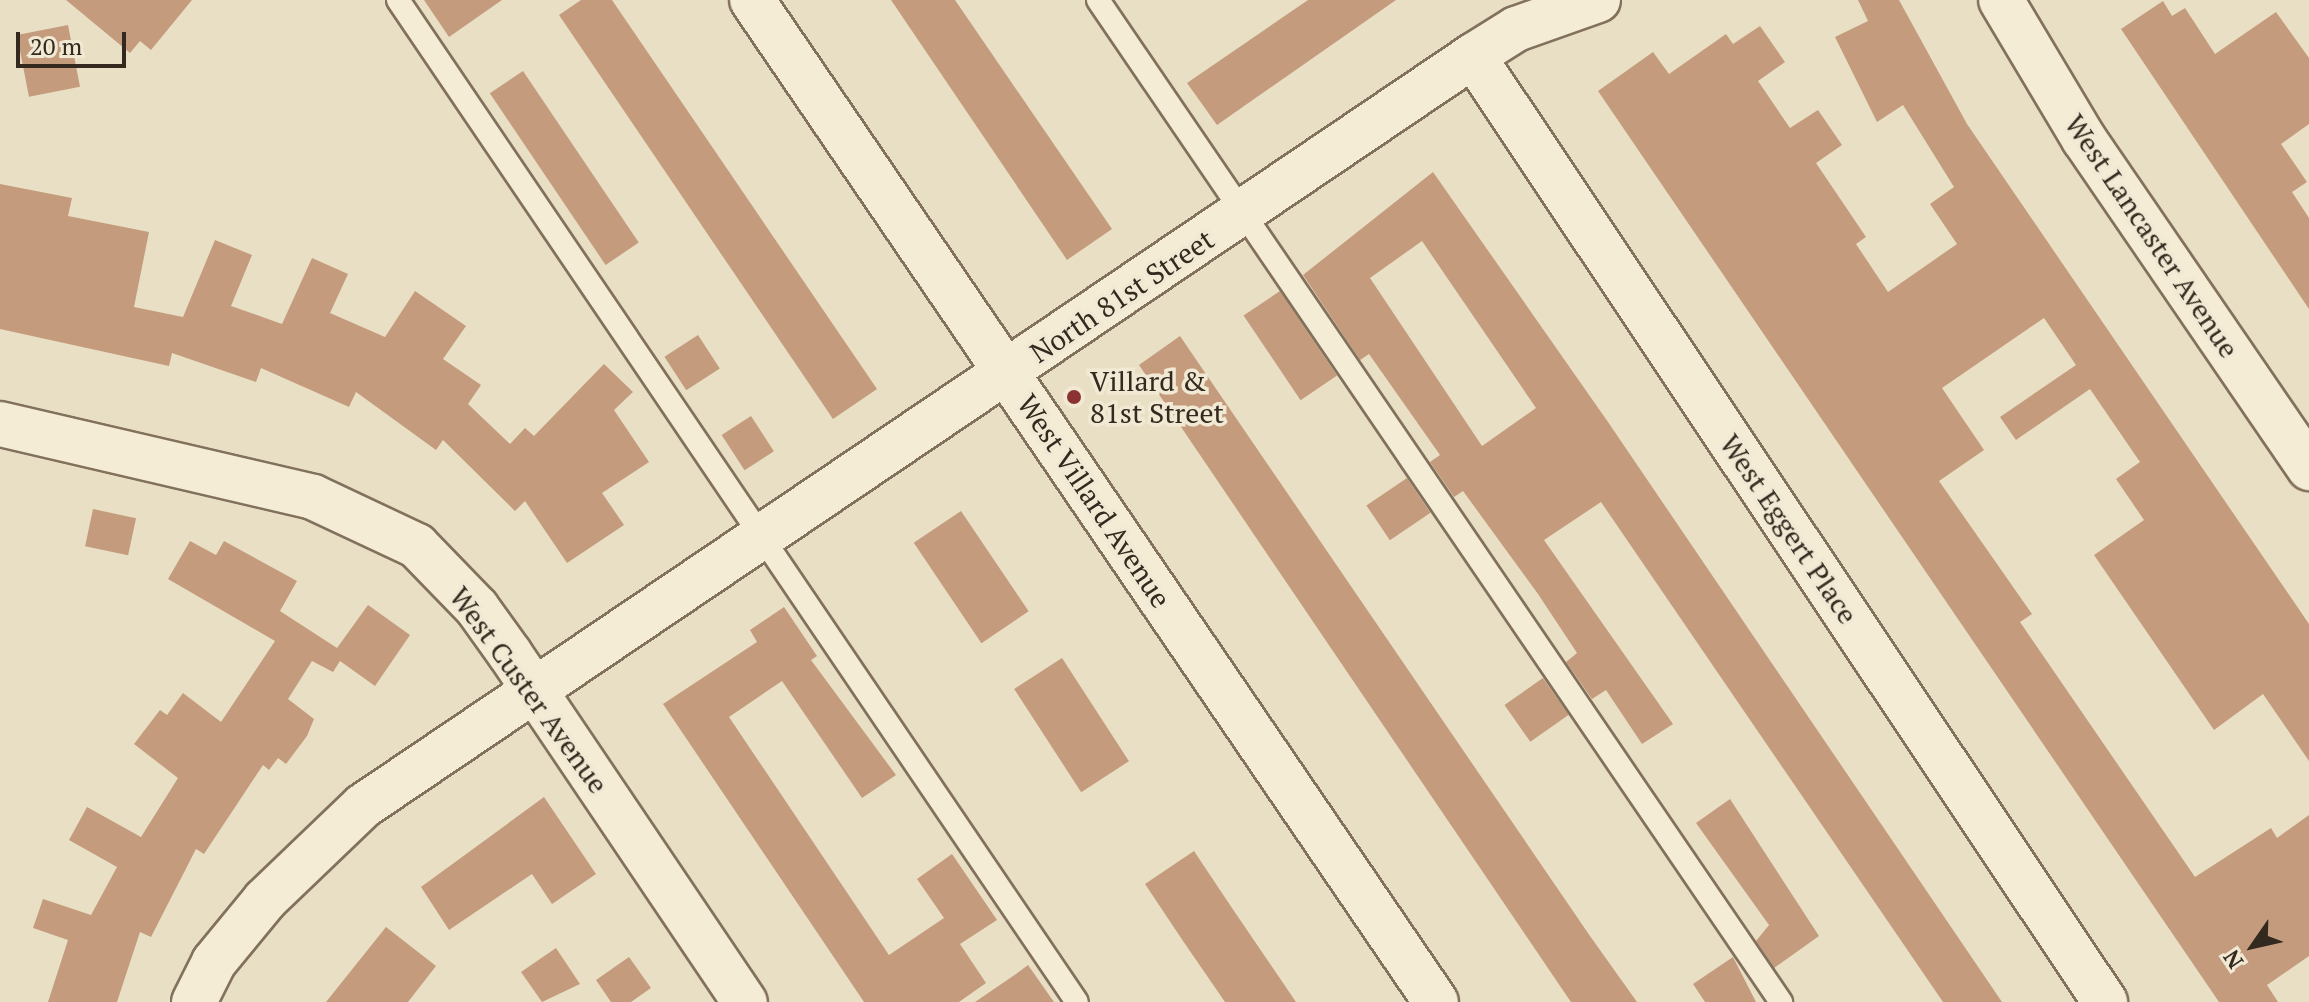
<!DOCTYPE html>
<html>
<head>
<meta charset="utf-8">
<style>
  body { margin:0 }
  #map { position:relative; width:2309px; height:1002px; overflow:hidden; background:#e9dfc4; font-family:"PT Serif",serif }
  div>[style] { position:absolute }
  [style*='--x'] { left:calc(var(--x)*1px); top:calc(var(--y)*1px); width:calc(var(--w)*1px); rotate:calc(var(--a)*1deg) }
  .building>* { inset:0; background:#c49c7d; transform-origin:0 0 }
  .roads { filter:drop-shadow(2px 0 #82715c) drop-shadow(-2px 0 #82715c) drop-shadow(0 2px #82715c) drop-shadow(0 -2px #82715c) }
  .service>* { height:22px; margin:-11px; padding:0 11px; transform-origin:11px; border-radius:11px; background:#f5ecd6 }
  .minor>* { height:44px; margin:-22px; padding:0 22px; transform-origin:22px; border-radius:22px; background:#f5ecd6 }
  .tertiary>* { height:44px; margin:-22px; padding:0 22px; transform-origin:22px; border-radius:22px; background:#f5ecd6 }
  .dots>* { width:22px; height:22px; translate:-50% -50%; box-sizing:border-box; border:4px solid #f1e9d3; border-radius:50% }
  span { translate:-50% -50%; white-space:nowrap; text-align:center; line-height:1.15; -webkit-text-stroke:7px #f1e9d3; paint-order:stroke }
  .street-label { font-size:28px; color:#33291f }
  .poi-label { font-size:28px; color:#33291f }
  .left { translate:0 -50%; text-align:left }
  .north { position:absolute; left:2213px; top:906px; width:80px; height:80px; -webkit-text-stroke:6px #f1e9d3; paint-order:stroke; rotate:236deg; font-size:22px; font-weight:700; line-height:32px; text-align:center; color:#33291f }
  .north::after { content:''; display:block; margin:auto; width:28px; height:36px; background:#33291f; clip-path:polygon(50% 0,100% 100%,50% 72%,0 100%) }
  .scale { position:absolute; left:16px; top:32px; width:110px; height:36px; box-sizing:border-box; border:4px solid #33291f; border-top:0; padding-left:10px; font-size:24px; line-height:28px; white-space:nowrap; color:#33291f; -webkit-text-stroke:6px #f1e9d3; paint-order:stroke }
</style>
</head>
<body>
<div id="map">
  <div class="building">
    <i style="clip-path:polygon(66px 0,192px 0,151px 50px,140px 41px,130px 53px)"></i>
    <i style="clip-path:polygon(424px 0,502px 0,449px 37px)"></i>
    <i style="clip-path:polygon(581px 0,612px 0,877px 389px,833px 419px,559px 15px)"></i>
    <i style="clip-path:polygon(891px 0,955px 0,1112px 229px,1067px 260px)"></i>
    <i style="clip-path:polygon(1308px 0,1396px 0,1217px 125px,1187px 83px)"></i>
    <i style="clip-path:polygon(1858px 0,1899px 0,1967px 124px,2309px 624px,2309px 761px,2263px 694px,2214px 730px,2094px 555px,2144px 520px,2116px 479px,2140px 462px,2090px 389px,2016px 440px,2000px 417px,2076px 365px,2044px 318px,1942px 388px,1984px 450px,1939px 481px,2032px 614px,2020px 622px,2195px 877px,2271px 828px,2277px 838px,2309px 815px,2309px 956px,2267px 985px,2278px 1002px,2219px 1002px,1598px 91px,1653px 52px,1669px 74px,1726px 34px,1733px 44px,1760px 26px,1785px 62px,1758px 81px,1790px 128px,1818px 110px,1842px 145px,1816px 163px,1866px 237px,1856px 244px,1888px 292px,1957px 244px,1930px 204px,1954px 187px,1903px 105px,1877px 122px,1835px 37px,1868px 21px)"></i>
    <i style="clip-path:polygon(2163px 1px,2172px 16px,2185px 8px,2215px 54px,2276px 12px,2309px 58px,2309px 124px,2281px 144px,2307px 182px,2292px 192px,2309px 218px,2309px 309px,2121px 29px)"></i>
    <i style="left:68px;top:25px;width:63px;height:52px;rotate:79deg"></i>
    <i style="left:523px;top:71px;width:207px;height:40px;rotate:56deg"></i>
    <i style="clip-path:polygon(evenodd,1433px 172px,1608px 422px,2002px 1002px,1943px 1002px,1601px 502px,1544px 540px,1673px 724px,1642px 744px,1606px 690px,1592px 699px,1566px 662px,1577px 653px,1538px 594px,1463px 491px,1454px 497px,1430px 462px,1440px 455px,1369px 354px,1360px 360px,1303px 275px,1433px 172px,1422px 241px,1536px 408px,1482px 446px,1370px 278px,1422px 241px)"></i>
    <i style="clip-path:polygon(0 184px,72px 198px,68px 216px,149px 232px,134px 307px,183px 317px,215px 240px,252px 255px,231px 306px,282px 324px,312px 258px,348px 274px,330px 313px,385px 337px,415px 291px,466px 326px,443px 359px,481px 385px,468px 404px,510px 444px,525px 428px,534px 436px,604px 364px,633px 392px,614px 410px,649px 462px,602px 493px,624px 525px,567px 563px,525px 501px,515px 511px,443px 440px,436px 450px,356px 392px,349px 407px,261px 368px,256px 382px,172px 353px,169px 366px,0 329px)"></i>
    <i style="left:1280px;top:291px;width:102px;height:44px;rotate:56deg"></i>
    <i style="left:698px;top:335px;width:40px;height:40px;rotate:57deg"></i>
    <i style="clip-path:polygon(1180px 336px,1590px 936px,1637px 1002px,1571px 1002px,1558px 983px,1139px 365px)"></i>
    <i style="left:751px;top:416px;width:42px;height:35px;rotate:57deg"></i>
    <i style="left:1407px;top:478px;width:42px;height:49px;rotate:56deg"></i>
    <i style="left:93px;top:509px;width:44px;height:38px;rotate:12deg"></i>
    <i style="left:961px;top:511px;width:121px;height:57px;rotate:56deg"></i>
    <i style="clip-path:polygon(190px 541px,216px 555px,224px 541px,297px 581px,280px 611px,337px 648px,368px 605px,410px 635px,375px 686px,340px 661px,333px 672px,312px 661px,288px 699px,314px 719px,307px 736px,286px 764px,278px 758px,269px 770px,263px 765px,204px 854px,196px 849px,151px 937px,140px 932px,117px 1002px,48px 1002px,68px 940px,33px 928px,43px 899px,91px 915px,117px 867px,69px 840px,87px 807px,141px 837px,178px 778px,134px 744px,160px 710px,167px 715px,183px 693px,221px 722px,275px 641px,168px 579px)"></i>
    <i style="clip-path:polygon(784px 607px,817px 656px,811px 660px,896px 775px,862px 798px,782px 681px,729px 717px,889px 955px,944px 918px,917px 879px,952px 854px,997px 920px,960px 944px,986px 983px,959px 1002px,864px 1002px,663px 704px,757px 642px,750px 630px)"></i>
    <i style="left:1062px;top:658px;width:123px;height:57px;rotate:57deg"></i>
    <i style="left:1543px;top:678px;width:45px;height:47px;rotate:55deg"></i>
    <i style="clip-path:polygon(544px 797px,596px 874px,552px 904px,532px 874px,449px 930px,421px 887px)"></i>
    <i style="clip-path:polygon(1730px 799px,1819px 936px,1774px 968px,1756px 941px,1769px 925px,1696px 823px)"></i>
    <i style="clip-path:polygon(1194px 851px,1232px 908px,1296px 1002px,1225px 1002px,1183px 941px,1145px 884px)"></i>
    <i style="clip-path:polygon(386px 927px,436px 966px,408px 1002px,326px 1002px)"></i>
    <i style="clip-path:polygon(556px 948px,580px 984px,542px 1002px,521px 972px)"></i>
    <i style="clip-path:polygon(629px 957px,651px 988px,631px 1002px,611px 1002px,596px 980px)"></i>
    <i style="clip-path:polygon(1733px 957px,1756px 1002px,1705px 1002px,1693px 984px)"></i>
    <i style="clip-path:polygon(1028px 965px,1054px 1002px,975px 1002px,1016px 974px)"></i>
  </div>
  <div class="roads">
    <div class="service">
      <i style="--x:398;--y:0;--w:1210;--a:55.88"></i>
      <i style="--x:1098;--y:0;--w:1213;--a:55.72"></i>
    </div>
    <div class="minor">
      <i style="--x:2001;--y:0;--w:162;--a:59.2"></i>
      <i style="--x:2084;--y:139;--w:399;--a:55.6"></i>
      <i style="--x:1473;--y:56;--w:1138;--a:56.25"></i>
      <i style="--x:0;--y:424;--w:321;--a:13.1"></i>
      <i style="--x:313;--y:497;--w:115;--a:25.2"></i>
      <i style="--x:417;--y:546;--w:86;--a:45.9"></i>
      <i style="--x:477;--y:608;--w:57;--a:54.3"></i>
      <i style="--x:510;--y:654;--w:420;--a:56"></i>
      <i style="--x:194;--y:1002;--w:45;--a:-63.4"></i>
      <i style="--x:214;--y:962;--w:80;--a:-50.6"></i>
      <i style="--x:265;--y:900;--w:136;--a:-43.8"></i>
      <i style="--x:363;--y:806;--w:1340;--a:-34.05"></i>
      <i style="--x:1473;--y:56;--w:51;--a:-32.1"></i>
      <i style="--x:1516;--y:29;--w:87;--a:-19.5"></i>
    </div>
    <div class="tertiary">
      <i style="--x:752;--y:0;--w:1213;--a:55.68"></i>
    </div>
  </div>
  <div class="dots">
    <i style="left:1074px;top:397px;background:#8b3332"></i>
  </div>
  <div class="street-label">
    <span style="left:2152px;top:236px;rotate:56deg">West Lancaster Avenue</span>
    <span style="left:1122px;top:296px;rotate:-34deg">North 81st Street</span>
    <span style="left:1094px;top:501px;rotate:56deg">West Villard Avenue</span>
    <span style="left:1789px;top:529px;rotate:56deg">West Eggert Place</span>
    <span style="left:529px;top:690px;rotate:54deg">West Custer Avenue</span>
  </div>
  <div class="poi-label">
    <span class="left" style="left:1090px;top:397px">Villard &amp;<br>81st Street</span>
  </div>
  <div class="north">N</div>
  <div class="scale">20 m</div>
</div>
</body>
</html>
